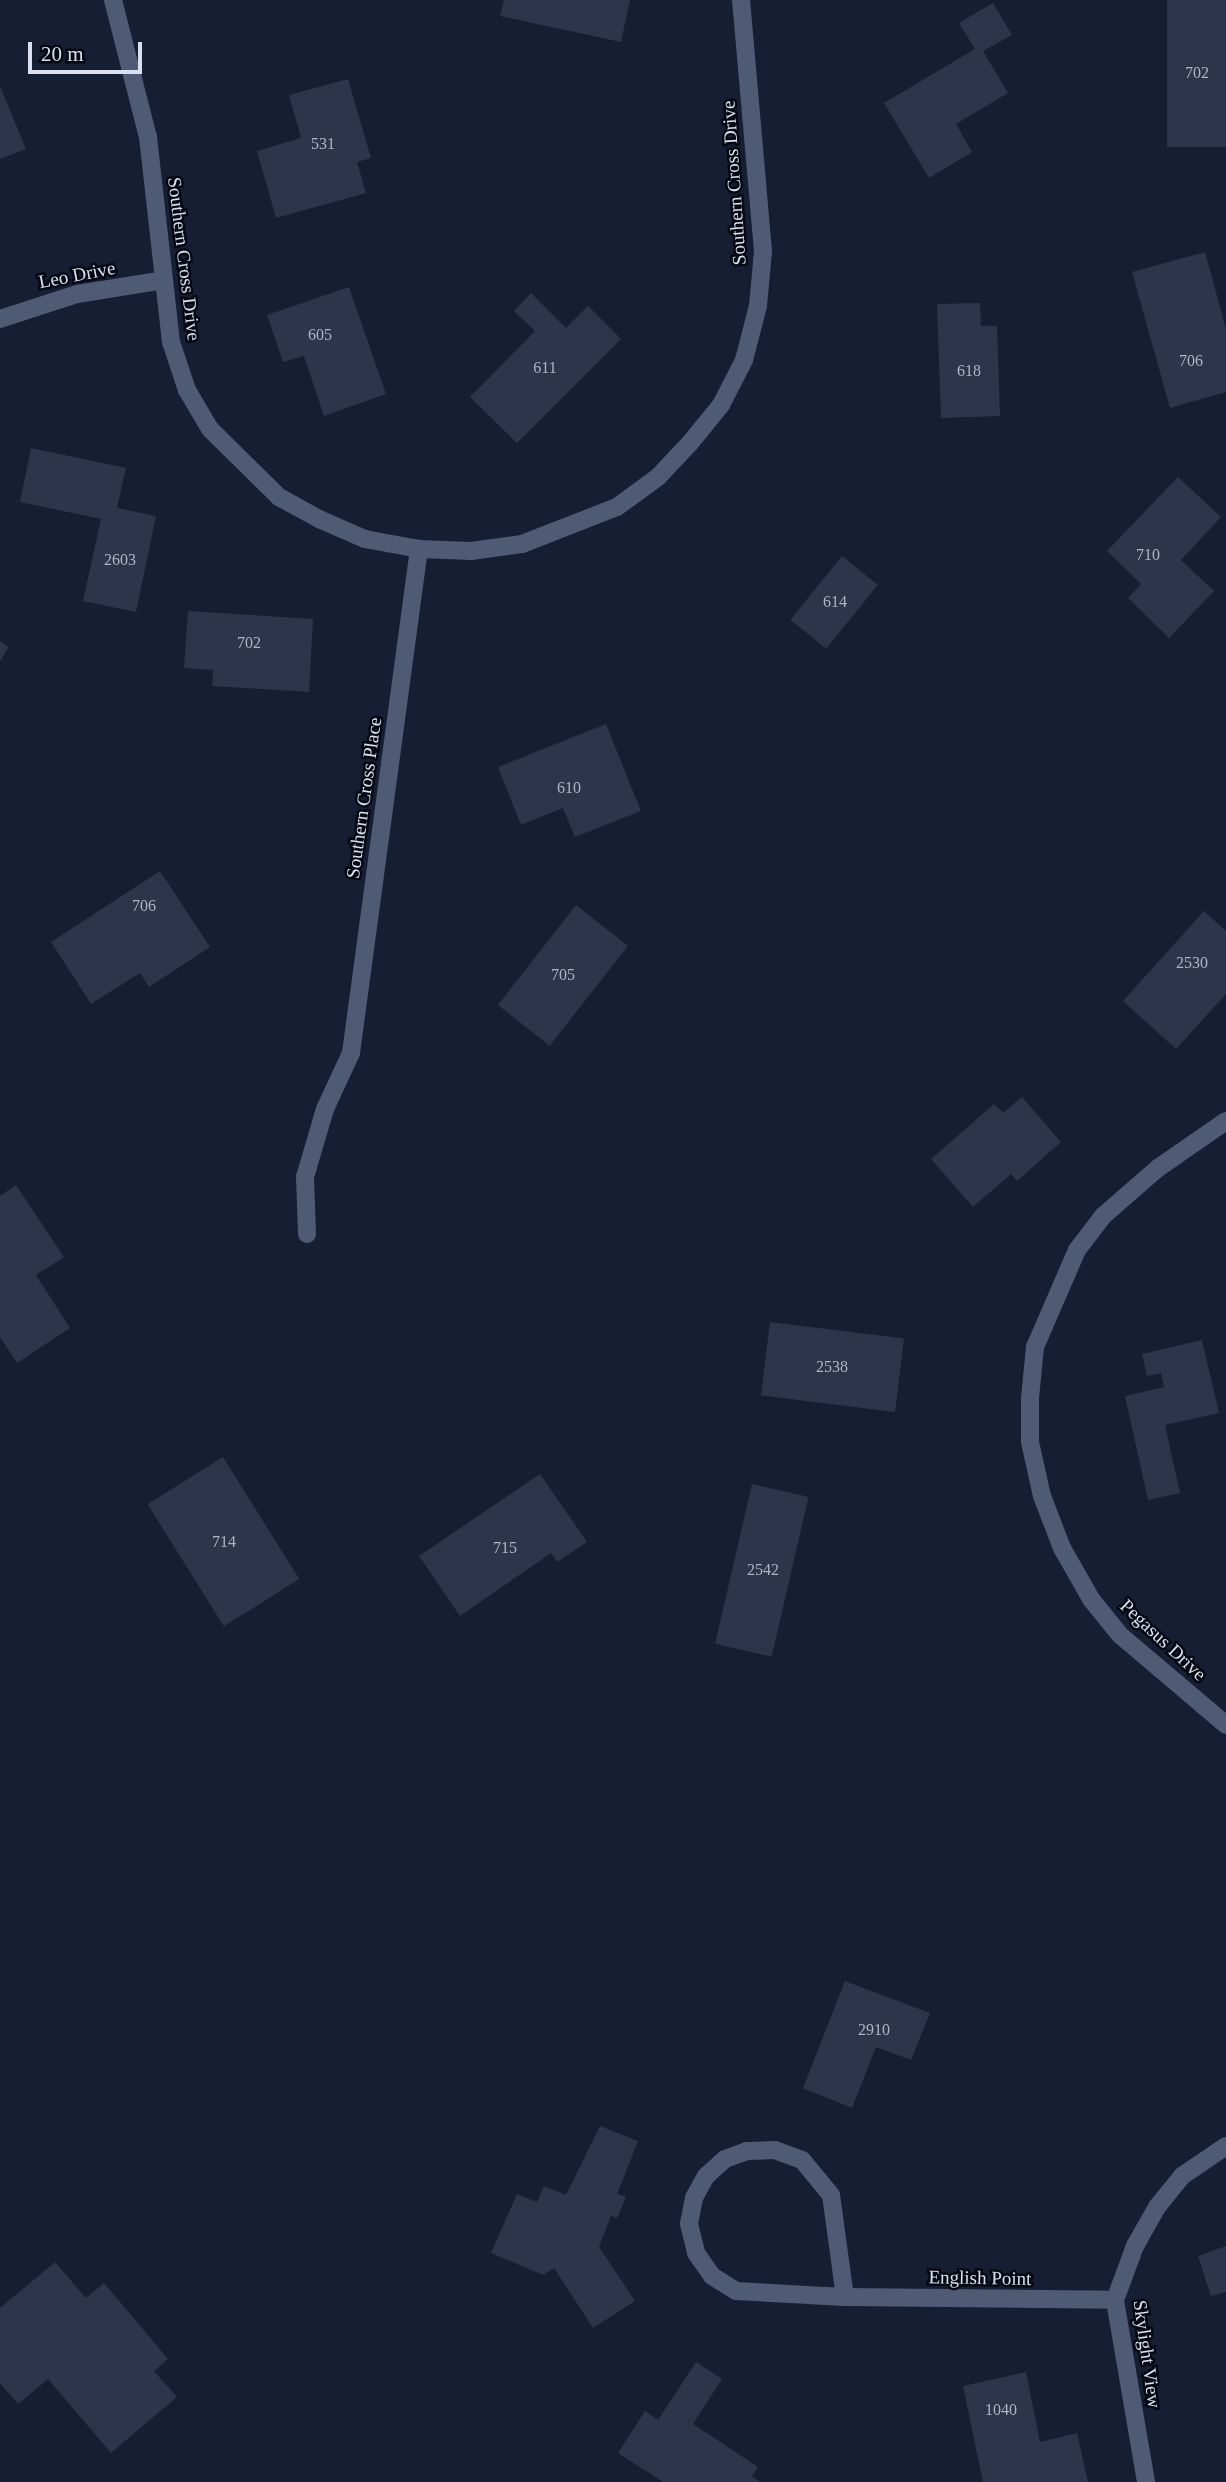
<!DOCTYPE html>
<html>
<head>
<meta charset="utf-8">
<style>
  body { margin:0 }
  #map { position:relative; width:1226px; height:2482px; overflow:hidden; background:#161e33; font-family:"Times New Roman",serif }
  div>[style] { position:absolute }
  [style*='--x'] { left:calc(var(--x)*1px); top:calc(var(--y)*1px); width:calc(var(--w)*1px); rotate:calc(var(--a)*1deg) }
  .building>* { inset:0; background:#2c354b; transform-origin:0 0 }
  .lane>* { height:18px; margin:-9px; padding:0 9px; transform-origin:9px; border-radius:9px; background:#4f5a74 }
  .street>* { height:18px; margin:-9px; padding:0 9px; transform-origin:9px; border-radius:9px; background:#4f5a74 }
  span { translate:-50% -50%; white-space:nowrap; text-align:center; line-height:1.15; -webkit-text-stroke:5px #050811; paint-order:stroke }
  .number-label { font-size:16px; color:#aeb5c6 }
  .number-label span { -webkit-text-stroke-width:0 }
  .street-label { font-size:19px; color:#dae0ef }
  .scale { position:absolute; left:28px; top:42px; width:114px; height:32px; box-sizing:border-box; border:4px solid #dae0ef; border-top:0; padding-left:9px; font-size:21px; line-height:24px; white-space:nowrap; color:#dae0ef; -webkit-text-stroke:5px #050811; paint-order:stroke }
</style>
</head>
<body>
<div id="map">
  <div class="building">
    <i style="clip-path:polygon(504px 0,630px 0,621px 42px,500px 16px)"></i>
    <i style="left:1167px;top:0;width:59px;height:147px"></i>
    <i style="clip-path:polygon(993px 3px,1012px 35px,983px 51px,1008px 93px,956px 124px,972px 152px,929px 178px,884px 103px,975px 49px,959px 23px)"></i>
    <i style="clip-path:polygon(348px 79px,371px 158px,357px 162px,366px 193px,276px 218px,257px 151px,301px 138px,289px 95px)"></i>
    <i style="clip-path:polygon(0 86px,26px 149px,0 159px)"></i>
    <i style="clip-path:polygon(1205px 252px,1226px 329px,1226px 392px,1170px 408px,1132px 272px)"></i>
    <i style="clip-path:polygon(349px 287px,386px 394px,324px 416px,304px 356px,283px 362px,267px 315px)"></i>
    <i style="clip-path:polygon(531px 293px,566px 328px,588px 306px,621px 339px,517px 443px,470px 397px,535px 331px,514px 311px)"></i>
    <i style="clip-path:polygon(980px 303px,981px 326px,997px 326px,1000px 416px,941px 418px,937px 304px)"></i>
    <i style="clip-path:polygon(31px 448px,126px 468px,117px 508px,156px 516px,136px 612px,83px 601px,101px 519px,20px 502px)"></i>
    <i style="clip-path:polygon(1178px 477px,1221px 517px,1181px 560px,1214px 591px,1169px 638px,1128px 598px,1141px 584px,1107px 551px)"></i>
    <i style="left:842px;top:556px;width:46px;height:82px;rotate:39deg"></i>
    <i style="clip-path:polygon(188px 611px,313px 619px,309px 692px,212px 686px,213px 670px,184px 668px)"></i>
    <i style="clip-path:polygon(0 641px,9px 647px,0 661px)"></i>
    <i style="clip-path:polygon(606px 724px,641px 811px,575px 837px,563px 808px,521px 825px,498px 767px)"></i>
    <i style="clip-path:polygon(160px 871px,210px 947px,149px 987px,140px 973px,91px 1004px,51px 942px)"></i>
    <i style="left:576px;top:905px;width:66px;height:127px;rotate:38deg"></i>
    <i style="clip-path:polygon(1204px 911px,1226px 931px,1226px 994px,1176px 1049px,1123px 1001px)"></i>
    <i style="clip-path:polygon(1022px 1097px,1061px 1142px,1017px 1181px,1011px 1174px,973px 1207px,931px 1159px,994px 1104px,1003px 1113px)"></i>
    <i style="clip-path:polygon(16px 1185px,64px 1257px,36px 1275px,70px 1328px,17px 1363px,0 1337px,0 1196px)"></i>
    <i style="left:770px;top:1322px;width:135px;height:74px;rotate:7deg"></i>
    <i style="clip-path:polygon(1202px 1340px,1219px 1413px,1165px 1425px,1180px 1493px,1148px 1500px,1125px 1396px,1164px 1387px,1161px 1373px,1147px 1376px,1142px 1354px)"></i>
    <i style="left:223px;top:1457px;width:144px;height:89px;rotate:58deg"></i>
    <i style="clip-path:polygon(540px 1474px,587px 1542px,557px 1562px,551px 1553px,460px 1616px,419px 1556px)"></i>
    <i style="left:752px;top:1484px;width:58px;height:164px;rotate:13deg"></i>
    <i style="clip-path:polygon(845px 1981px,930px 2013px,911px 2060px,876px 2047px,852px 2108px,803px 2088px)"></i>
    <i style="clip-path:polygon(600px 2126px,638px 2141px,617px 2194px,626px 2197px,617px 2218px,611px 2216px,599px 2247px,635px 2301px,593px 2328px,554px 2268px,543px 2275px,491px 2253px,517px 2194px,537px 2202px,544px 2186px,566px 2195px)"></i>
    <i style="clip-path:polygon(1226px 2246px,1226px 2292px,1211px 2296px,1198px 2256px)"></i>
    <i style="clip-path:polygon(55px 2262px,86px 2298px,104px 2283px,168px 2359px,154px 2371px,177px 2397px,111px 2453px,48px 2379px,18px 2404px,0 2383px,0 2308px)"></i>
    <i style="clip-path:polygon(696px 2362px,722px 2379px,693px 2424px,758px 2467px,752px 2476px,760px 2482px,663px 2482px,618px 2453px,645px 2411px,658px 2420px)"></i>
    <i style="clip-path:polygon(1026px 2372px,1040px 2442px,1077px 2433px,1088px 2482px,983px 2482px,963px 2386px)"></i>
  </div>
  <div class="lane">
    <i style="--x:307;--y:1234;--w:57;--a:-92"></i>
    <i style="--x:305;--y:1177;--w:71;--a:-73.6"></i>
    <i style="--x:325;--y:1109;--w:62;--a:-65.1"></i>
  </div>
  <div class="street">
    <i style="--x:113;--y:0;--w:141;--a:75.7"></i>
    <i style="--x:148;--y:137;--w:206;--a:83.6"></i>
    <i style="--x:171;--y:342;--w:51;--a:71.6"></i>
    <i style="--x:187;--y:390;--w:45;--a:59.5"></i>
    <i style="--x:210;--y:429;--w:97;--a:44.6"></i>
    <i style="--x:279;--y:497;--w:46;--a:28.8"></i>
    <i style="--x:319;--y:519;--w:50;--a:23.5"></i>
    <i style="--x:365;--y:539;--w:55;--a:10.5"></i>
    <i style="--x:419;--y:549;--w:52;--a:2.2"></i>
    <i style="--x:471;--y:551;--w:51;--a:-7.8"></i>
    <i style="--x:522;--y:544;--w:102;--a:-21.3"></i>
    <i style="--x:617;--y:507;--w:51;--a:-36.2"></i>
    <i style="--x:658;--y:477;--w:47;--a:-46.7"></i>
    <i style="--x:690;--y:443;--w:49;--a:-50.8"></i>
    <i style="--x:721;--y:405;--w:51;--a:-62.9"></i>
    <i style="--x:744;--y:360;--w:56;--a:-75.5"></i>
    <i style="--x:758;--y:306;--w:55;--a:-84.8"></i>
    <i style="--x:763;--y:251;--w:252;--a:-95"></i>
    <i style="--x:0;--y:319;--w:81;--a:-18"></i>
    <i style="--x:77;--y:294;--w:88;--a:-9.1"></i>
    <i style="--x:351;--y:1053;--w:509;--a:-82.32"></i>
    <i style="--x:1226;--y:1121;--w:83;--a:145.3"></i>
    <i style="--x:1158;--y:1168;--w:73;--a:138.9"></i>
    <i style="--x:1103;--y:1216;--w:43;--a:127.4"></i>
    <i style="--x:1077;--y:1250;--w:106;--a:113.4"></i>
    <i style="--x:1035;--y:1347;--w:51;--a:95.6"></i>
    <i style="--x:1030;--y:1398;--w:44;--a:90"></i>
    <i style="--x:1030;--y:1442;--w:55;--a:77.5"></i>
    <i style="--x:1042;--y:1496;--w:56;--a:69"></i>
    <i style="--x:1062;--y:1548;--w:59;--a:60.4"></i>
    <i style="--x:1091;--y:1599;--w:46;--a:51.1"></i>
    <i style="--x:1120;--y:1635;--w:139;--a:40.3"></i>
    <i style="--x:845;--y:2297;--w:103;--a:-97.8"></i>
    <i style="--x:831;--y:2195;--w:45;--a:-129.6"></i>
    <i style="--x:802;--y:2160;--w:29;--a:-160"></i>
    <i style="--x:775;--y:2150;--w:28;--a:178"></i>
    <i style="--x:747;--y:2151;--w:23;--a:160"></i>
    <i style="--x:725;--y:2159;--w:25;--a:138"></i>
    <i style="--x:706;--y:2176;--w:25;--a:119"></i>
    <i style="--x:694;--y:2198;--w:26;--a:101"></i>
    <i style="--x:689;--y:2224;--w:30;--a:76"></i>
    <i style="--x:696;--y:2253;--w:28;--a:55"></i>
    <i style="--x:712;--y:2276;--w:28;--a:32"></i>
    <i style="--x:736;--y:2291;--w:109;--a:3.2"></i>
    <i style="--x:845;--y:2297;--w:270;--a:0.6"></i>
    <i style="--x:1146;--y:2482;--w:185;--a:-99.7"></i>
    <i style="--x:1115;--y:2300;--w:58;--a:-69.7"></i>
    <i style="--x:1135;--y:2246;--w:45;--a:-60.6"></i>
    <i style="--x:1157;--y:2207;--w:40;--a:-51"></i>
    <i style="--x:1182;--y:2176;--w:53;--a:-34.3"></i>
  </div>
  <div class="number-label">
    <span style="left:1197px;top:73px">702</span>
    <span style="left:323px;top:144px">531</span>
    <span style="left:320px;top:335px">605</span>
    <span style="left:1191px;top:361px">706</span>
    <span style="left:545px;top:368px">611</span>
    <span style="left:969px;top:371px">618</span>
    <span style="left:1148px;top:555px">710</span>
    <span style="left:120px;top:560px">2603</span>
    <span style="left:835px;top:602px">614</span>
    <span style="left:249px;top:643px">702</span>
    <span style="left:569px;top:788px">610</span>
    <span style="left:144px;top:906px">706</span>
    <span style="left:1192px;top:963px">2530</span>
    <span style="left:563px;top:975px">705</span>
    <span style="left:832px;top:1367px">2538</span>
    <span style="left:224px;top:1542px">714</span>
    <span style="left:505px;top:1548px">715</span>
    <span style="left:763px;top:1570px">2542</span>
    <span style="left:874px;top:2030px">2910</span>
    <span style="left:1001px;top:2410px">1040</span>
  </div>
  <div class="street-label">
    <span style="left:734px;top:183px;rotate:-94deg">Southern Cross Drive</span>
    <span style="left:184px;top:259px;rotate:83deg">Southern Cross Drive</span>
    <span style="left:77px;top:275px;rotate:-11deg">Leo Drive</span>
    <span style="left:364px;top:798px;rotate:-82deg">Southern Cross Place</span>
    <span style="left:1163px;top:1640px;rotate:43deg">Pegasus Drive</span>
    <span style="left:980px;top:2278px;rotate:1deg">English Point</span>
    <span style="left:1147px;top:2354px;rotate:82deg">Skylight View</span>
  </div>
  <div class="scale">20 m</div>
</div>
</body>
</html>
